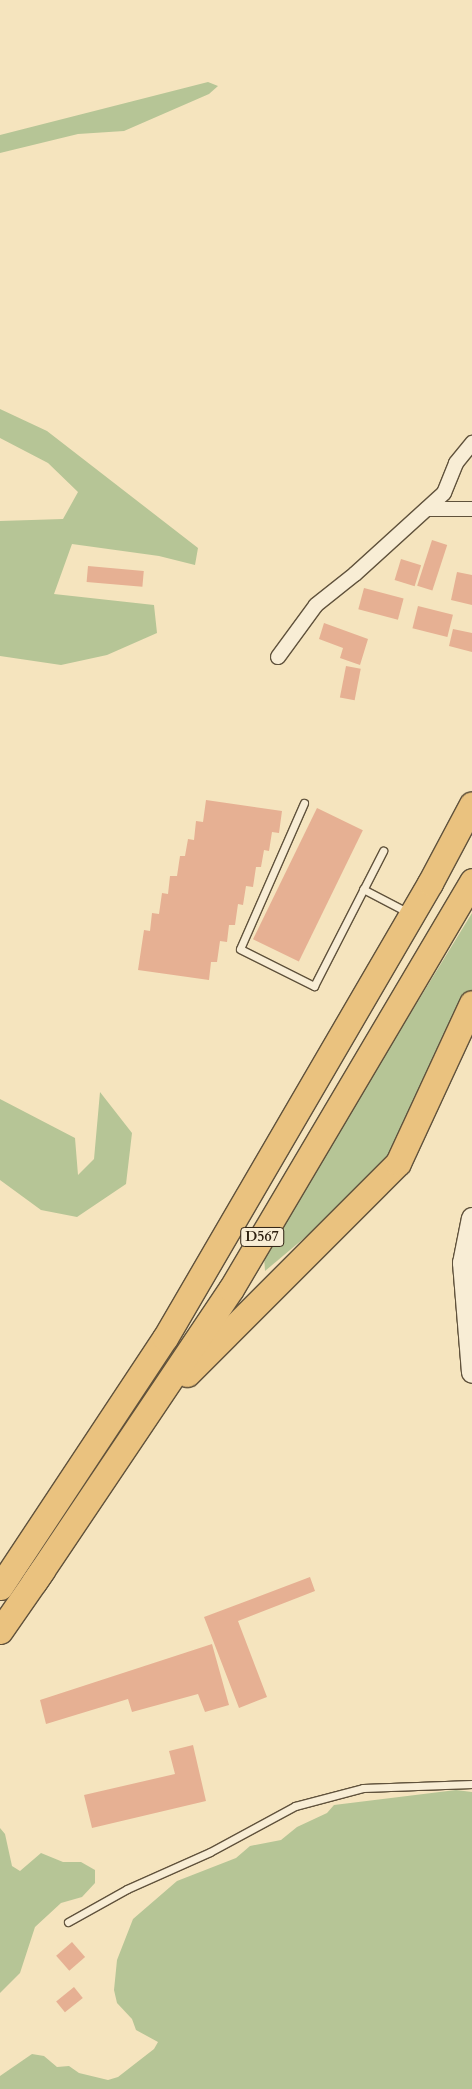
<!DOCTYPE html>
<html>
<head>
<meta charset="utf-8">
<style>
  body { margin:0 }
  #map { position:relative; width:472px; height:2089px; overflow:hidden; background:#f5e4be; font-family:Cardo,serif }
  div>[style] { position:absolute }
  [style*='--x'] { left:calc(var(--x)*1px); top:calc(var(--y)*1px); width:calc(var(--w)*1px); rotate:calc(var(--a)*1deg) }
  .green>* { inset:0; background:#b6c596 }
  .building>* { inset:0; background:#e6b093; transform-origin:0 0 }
  .roads { filter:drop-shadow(1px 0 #60523c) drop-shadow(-1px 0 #60523c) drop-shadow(0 1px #60523c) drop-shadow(0 -1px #60523c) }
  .lane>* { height:7px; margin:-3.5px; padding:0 3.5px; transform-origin:3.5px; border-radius:3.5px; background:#f8edd5 }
  .street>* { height:14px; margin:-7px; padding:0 7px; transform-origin:7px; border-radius:7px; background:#f8edd5 }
  .secondary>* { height:20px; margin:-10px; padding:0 10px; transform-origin:10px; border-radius:10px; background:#f8edd5 }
  .highway>* { height:25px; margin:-12.5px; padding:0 12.5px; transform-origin:12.5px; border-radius:12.5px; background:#eac27f }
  span { translate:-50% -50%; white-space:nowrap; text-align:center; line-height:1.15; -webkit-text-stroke:4px #f8edd5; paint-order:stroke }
  .shield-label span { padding:1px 4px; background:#f8edd5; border:1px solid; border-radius:4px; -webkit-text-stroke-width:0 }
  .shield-label { font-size:14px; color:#2f2111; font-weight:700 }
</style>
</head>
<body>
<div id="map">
  <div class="green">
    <i style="clip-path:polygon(208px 82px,218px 86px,209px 94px,124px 131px,78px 134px,0 153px,0 135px)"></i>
    <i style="clip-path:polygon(0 409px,47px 431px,198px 548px,195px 565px,159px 556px,72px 544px,54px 594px,154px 605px,157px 633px,107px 655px,61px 665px,0 656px,0 521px,63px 519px,78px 492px,48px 463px,0 438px)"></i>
    <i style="clip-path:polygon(472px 913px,472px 1000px,400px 1147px,371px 1182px,265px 1271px,264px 1256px,277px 1231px)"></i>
    <i style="clip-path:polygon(100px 1092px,132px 1133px,126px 1184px,77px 1217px,41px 1210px,0 1180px,0 1099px,75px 1138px,78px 1175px,94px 1159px)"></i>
    <i style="clip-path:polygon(456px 1790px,472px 1792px,472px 2089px,0 2089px,0 2076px,32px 2054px,44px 2056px,57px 2067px,69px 2066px,79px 2073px,108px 2080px,118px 2077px,154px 2049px,158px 2042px,136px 2030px,132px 2019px,117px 2003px,114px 1990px,117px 1960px,133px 1919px,177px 1881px,236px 1858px,250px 1846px,281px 1840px,297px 1827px,327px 1813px,334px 1805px)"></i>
    <i style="clip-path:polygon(0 1828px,5px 1834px,12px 1866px,20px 1871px,41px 1853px,63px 1862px,81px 1862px,95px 1870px,95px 1883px,82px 1897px,61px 1903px,35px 1927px,20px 1973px,0 1993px)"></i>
  </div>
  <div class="building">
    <i style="left:432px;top:540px;width:16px;height:48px;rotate:18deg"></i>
    <i style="left:401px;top:559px;width:21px;height:22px;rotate:17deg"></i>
    <i style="left:88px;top:566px;width:56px;height:16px;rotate:5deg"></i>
    <i style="clip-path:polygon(457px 572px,472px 575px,472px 605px,451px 600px)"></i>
    <i style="left:364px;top:588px;width:41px;height:22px;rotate:15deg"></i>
    <i style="left:418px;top:606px;width:36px;height:23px;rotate:14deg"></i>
    <i style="clip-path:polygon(324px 623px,368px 639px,360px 665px,340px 658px,343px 648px,319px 639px)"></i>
    <i style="clip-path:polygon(453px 629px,472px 633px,472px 652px,449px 646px)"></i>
    <i style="left:346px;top:666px;width:15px;height:32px;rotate:11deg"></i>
    <i style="clip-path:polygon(206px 800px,282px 811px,279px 833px,272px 832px,269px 851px,264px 850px,261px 867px,256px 867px,253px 887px,246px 886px,243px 905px,238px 904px,235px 925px,229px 925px,227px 942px,220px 941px,217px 962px,211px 962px,209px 980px,138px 970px,144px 930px,150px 931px,152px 913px,159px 914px,162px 893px,168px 894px,170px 876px,177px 876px,180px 856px,185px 856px,188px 839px,194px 840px,196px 821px,203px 822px)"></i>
    <i style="left:317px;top:808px;width:51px;height:146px;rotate:26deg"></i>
    <i style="clip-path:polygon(310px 1577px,315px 1591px,238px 1621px,267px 1697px,239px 1708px,204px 1617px)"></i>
    <i style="clip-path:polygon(212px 1644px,229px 1705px,205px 1712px,198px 1694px,132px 1712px,128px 1699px,46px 1724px,40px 1700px)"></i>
    <i style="clip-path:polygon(193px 1745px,206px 1801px,92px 1828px,84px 1795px,175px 1774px,169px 1751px)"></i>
    <i style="left:72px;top:1942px;width:20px;height:21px;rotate:49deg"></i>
    <i style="left:74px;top:1987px;width:14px;height:23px;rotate:51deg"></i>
  </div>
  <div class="roads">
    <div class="lane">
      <i style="--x:304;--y:803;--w:159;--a:113.7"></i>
      <i style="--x:240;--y:949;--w:83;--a:26.6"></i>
      <i style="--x:314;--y:986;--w:152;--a:-62.9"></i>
      <i style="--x:363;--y:889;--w:50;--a:27.6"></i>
      <i style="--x:68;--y:1922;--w:68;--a:-29.2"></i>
      <i style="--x:127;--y:1889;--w:91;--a:-24"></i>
      <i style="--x:210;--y:1852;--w:97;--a:-28.4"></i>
      <i style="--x:295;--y:1806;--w:70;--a:-14.8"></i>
      <i style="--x:363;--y:1788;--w:109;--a:-2.1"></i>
    </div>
    <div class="street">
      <i style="--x:427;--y:509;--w:45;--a:0"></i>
      <i style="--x:278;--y:657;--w:64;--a:-53.8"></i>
      <i style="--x:316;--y:605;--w:50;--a:-38.5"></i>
      <i style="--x:355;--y:574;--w:120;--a:-42.3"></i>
      <i style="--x:444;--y:493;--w:32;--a:-68"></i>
      <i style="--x:456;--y:463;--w:26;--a:-51"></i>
    </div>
    <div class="secondary">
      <i style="--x:472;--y:1218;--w:46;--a:101.3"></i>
      <i style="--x:463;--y:1263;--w:110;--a:85.3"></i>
    </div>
    <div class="highway">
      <i style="--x:187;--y:1374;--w:298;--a:-45"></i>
      <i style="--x:398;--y:1163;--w:176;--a:-65.2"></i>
      <i style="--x:34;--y:1582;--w:353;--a:-56.1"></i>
      <i style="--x:231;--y:1289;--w:474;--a:-59.4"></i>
      <i style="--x:0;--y:1587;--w:299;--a:-56.5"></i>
      <i style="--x:165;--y:1338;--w:527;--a:-59.78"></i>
      <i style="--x:430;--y:883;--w:89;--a:-62"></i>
      <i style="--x:0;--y:1631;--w:75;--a:-55.3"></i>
    </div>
  </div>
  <div class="shield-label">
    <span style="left:262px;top:1237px">D567</span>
  </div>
</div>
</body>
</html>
